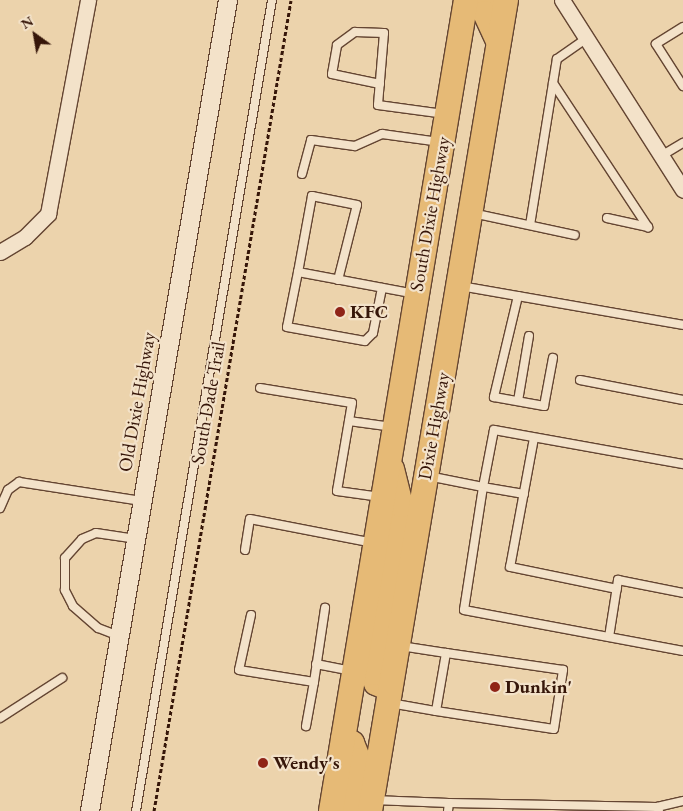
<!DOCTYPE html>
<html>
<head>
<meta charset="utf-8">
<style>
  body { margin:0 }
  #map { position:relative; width:683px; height:811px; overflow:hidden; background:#ecd3ac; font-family:"EB Garamond",serif }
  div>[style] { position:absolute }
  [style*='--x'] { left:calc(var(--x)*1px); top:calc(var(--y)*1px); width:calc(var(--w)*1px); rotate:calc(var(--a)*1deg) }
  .path>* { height:3px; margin-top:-1.5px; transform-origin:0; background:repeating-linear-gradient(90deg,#361609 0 4px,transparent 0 6.5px) }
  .roads { filter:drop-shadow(1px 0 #644532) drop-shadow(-1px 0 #644532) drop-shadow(0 1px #644532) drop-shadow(0 -1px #644532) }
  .service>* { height:8px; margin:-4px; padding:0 4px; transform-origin:4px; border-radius:4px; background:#f3e2c9 }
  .minor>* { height:15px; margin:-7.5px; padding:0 7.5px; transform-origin:7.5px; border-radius:7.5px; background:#f3e2c9 }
  .tertiary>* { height:18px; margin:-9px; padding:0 9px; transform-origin:9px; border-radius:9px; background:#f3e2c9 }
  .trunk>* { height:24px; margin:-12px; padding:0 12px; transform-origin:12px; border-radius:12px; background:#e6ba76 }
  .dots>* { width:14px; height:14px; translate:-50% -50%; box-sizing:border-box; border:2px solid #f3e2c9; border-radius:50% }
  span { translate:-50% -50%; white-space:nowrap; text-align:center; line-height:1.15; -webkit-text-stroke:4.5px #f3e2c9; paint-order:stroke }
  .street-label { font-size:19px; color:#361609 }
  .poi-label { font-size:19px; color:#361609; font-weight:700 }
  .left { translate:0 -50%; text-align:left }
  .north { position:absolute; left:10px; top:10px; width:50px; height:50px; -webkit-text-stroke:4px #f3e2c9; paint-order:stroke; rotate:328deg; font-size:14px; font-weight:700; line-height:20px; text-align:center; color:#361609 }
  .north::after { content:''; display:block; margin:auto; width:18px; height:22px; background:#361609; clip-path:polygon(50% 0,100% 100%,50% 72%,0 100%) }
</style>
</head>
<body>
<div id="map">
  <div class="path">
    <i style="--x:154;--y:811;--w:822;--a:-80.41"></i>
  </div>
  <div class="roads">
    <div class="service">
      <i style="--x:683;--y:27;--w:32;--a:148"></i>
      <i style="--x:656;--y:44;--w:50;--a:57.3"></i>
      <i style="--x:553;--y:83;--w:173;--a:56.6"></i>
      <i style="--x:648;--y:227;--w:42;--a:-167.6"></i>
      <i style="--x:380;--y:84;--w:49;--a:-168.2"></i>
      <i style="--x:332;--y:74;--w:29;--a:-80"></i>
      <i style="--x:337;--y:45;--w:22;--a:-36"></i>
      <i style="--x:355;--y:32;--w:29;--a:2"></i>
      <i style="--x:384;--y:33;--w:72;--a:94.8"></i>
      <i style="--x:378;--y:105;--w:68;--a:7.7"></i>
      <i style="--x:661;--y:156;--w:26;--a:-31"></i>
      <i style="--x:302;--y:174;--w:35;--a:-75"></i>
      <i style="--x:311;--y:140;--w:44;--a:7.8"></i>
      <i style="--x:355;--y:146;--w:30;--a:-24"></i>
      <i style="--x:382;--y:134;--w:59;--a:7.9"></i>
      <i style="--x:472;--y:213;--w:105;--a:12.1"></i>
      <i style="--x:530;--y:225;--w:168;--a:-80.8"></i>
      <i style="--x:557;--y:59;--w:35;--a:-35"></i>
      <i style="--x:298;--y:272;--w:56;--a:101.3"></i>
      <i style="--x:287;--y:327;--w:79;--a:10.2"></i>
      <i style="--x:365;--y:341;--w:11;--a:-45"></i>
      <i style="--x:373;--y:333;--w:46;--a:-78.7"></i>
      <i style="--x:338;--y:280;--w:77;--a:-75.8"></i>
      <i style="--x:357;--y:205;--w:46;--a:-168.7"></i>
      <i style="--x:312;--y:196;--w:77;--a:100.4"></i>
      <i style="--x:298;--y:272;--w:119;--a:10.6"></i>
      <i style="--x:460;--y:286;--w:226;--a:9.9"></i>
      <i style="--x:518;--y:296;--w:104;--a:103.4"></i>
      <i style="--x:494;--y:397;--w:51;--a:10.2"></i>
      <i style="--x:544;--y:406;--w:49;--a:-79.4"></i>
      <i style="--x:580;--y:380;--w:105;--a:11"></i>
      <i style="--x:260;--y:388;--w:93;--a:9.3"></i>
      <i style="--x:352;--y:403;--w:89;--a:99.7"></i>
      <i style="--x:337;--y:491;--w:44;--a:7.8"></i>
      <i style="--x:518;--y:401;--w:66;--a:-80.4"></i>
      <i style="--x:349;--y:421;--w:43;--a:7.9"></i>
      <i style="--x:534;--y:438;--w:131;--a:100.5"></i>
      <i style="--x:510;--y:567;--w:109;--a:11.6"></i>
      <i style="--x:428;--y:476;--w:56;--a:11.3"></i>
      <i style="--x:483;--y:487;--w:124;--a:98.8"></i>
      <i style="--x:464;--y:610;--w:223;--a:10.6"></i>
      <i style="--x:524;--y:494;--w:42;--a:-170.3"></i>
      <i style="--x:483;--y:487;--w:58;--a:-79.1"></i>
      <i style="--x:494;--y:430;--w:192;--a:10.2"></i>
      <i style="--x:0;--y:508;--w:20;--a:-66"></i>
      <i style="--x:8;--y:490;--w:14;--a:-36"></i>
      <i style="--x:19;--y:482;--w:124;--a:8.8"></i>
      <i style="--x:245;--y:550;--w:31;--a:-81"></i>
      <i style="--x:250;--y:519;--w:126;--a:11"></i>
      <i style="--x:251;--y:615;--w:56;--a:102.3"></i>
      <i style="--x:239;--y:670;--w:76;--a:9.1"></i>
      <i style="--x:314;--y:682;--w:45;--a:100.3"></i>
      <i style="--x:119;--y:636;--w:22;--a:-159"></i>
      <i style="--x:98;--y:628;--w:33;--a:-139"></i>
      <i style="--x:73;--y:606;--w:18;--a:-117"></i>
      <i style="--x:65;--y:590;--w:32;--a:-90"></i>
      <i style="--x:65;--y:558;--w:25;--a:-48"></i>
      <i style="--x:82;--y:539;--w:15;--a:-23"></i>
      <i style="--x:96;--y:533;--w:40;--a:8.5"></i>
      <i style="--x:609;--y:637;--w:58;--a:-81"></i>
      <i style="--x:618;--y:580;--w:66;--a:11.3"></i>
      <i style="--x:316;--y:664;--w:36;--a:11"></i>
      <i style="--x:314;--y:682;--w:75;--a:-81.5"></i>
      <i style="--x:390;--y:703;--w:47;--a:9.9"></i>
      <i style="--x:436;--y:711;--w:59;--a:-80.2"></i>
      <i style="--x:446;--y:653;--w:46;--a:-171.2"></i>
      <i style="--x:436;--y:711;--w:119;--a:8.7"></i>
      <i style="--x:554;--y:729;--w:60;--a:-81.3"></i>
      <i style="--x:563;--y:670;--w:118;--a:-171.7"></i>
      <i style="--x:0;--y:718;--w:74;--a:-32.8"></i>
      <i style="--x:373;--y:800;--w:76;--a:2.3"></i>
      <i style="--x:657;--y:807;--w:27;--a:-13"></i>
      <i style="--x:136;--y:811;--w:822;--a:-80.48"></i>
      <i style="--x:448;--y:811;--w:8;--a:-83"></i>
      <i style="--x:449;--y:803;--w:208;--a:1.1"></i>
      <i style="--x:657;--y:807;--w:4;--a:63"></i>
    </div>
    <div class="minor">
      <i style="--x:562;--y:0;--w:225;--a:57.5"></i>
      <i style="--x:0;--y:252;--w:29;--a:-31"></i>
      <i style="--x:25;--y:237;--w:33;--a:-45"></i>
      <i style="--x:48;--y:214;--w:218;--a:-79.4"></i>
    </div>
    <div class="tertiary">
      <i style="--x:90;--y:811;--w:823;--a:-80.34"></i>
    </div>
    <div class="trunk">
      <i style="--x:486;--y:0;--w:13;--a:94"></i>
      <i style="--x:485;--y:13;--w:31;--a:65"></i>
      <i style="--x:390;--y:689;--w:15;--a:-157"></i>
      <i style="--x:376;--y:683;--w:10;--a:-107"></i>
      <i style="--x:373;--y:673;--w:170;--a:-80.5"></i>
      <i style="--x:401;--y:505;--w:37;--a:-104"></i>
      <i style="--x:343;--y:739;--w:10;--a:24"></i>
      <i style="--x:352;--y:743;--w:18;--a:68"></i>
      <i style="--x:359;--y:760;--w:52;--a:98.9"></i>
      <i style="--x:331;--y:811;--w:822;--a:-80.55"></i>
      <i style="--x:370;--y:811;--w:822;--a:-80.48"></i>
    </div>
  </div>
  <div class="dots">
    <i style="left:340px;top:312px;background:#8f2418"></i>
    <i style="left:495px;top:687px;background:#8f2418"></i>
    <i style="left:263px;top:763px;background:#8f2418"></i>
  </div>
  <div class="street-label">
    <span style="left:430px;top:214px;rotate:-80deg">South Dixie Highway</span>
    <span style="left:137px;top:402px;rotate:-80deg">Old Dixie Highway</span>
    <span style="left:208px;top:403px;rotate:-80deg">South Dade Trail</span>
    <span style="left:434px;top:426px;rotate:-80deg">Dixie Highway</span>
  </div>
  <div class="poi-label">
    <span class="left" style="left:350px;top:312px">KFC</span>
    <span class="left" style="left:505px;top:687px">Dunkin'</span>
    <span class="left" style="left:273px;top:763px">Wendy's</span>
  </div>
  <div class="north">N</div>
</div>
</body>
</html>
